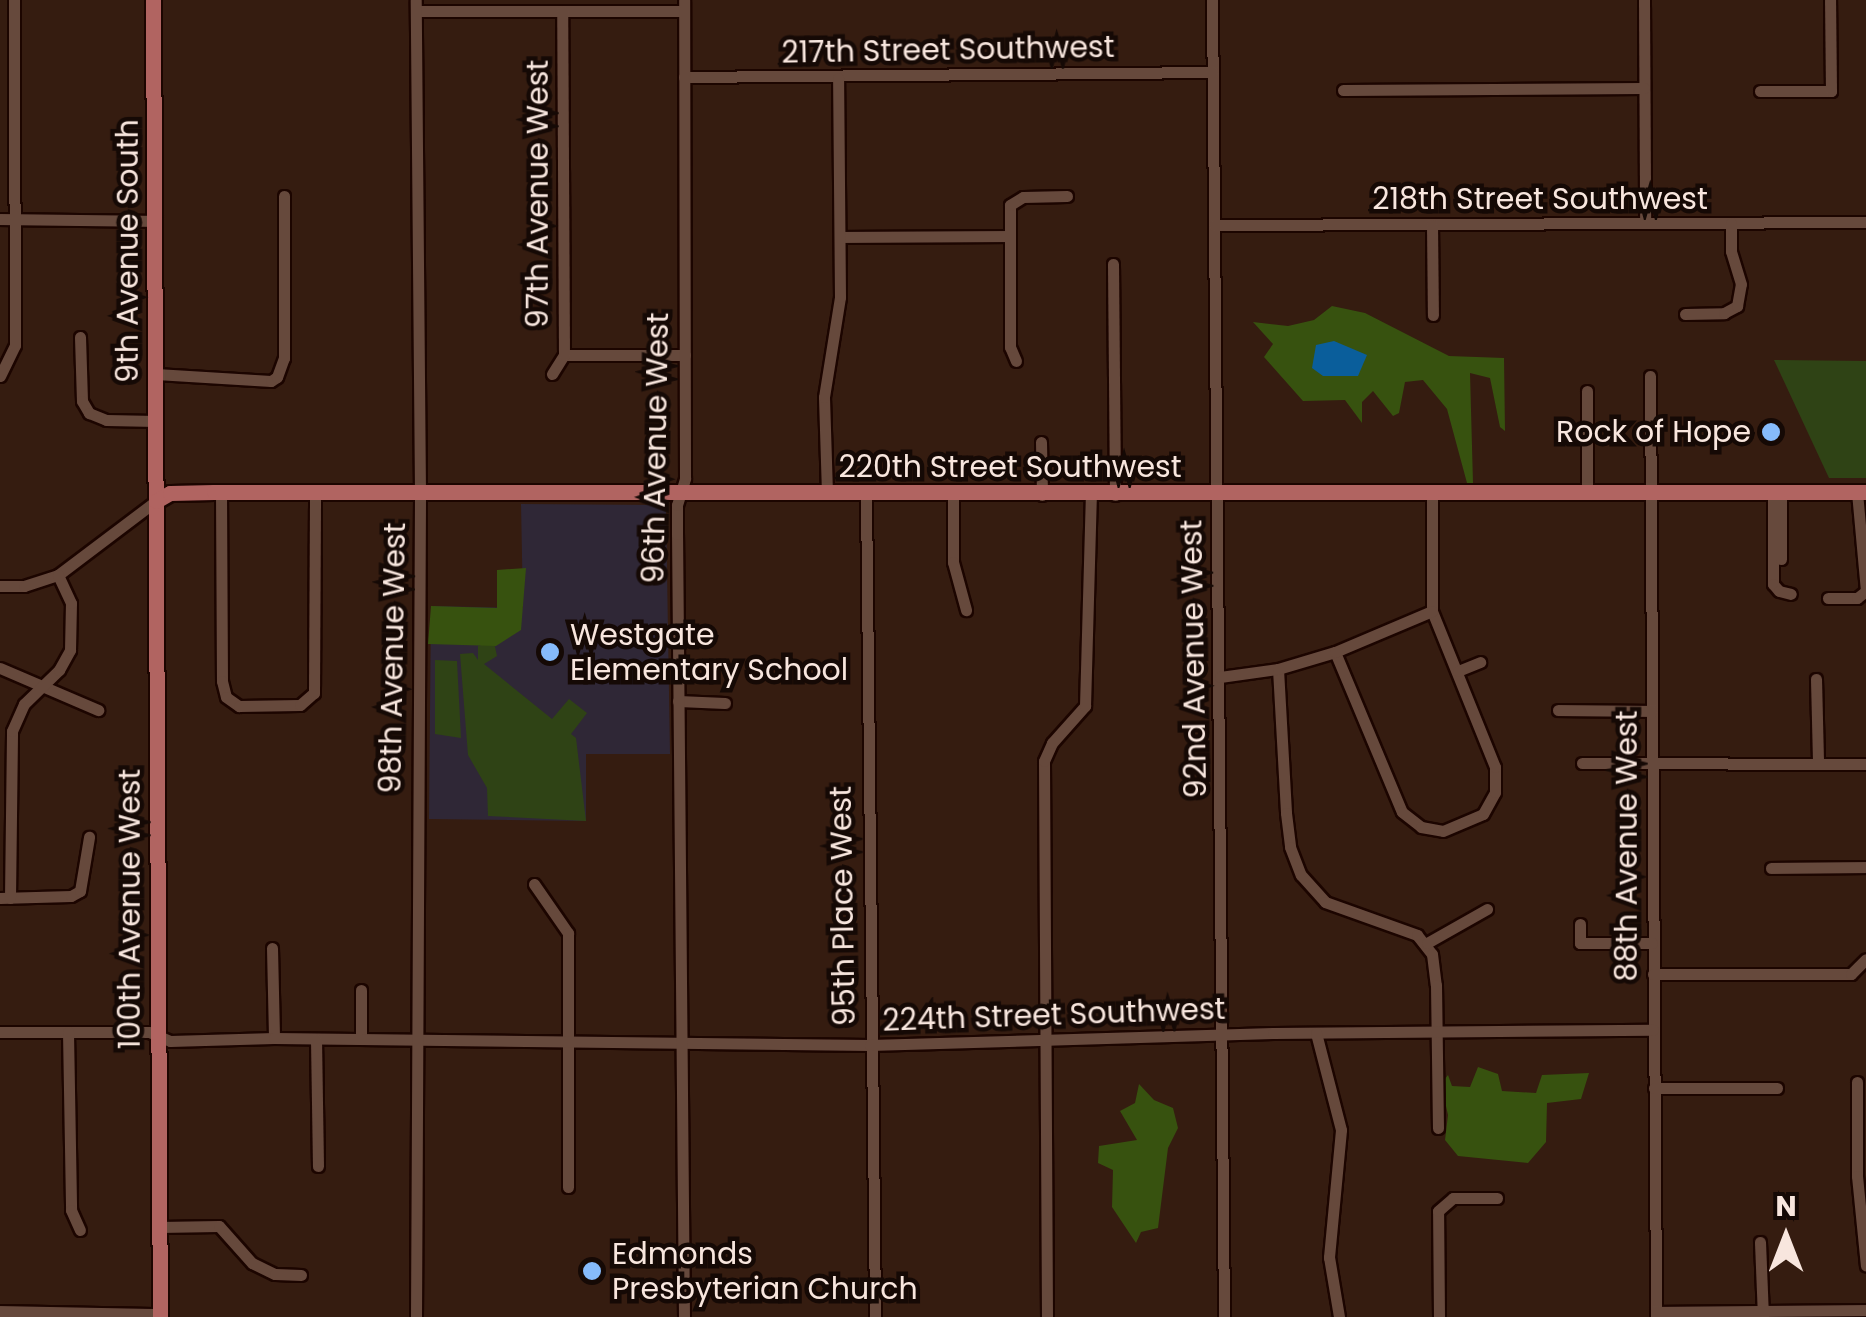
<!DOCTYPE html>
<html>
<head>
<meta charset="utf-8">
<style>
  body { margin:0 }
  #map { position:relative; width:1866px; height:1317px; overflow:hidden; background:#351c10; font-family:Poppins,sans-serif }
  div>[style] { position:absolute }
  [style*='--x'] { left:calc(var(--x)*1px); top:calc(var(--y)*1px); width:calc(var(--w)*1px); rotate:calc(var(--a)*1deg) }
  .education>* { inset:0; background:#2f2736 }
  .green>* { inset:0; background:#2f4315 }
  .forest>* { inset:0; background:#37520f }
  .water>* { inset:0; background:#0a5e9b }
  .roads { filter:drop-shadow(2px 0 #1c0500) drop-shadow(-2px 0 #1c0500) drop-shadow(0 2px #1c0500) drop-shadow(0 -2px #1c0500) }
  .minor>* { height:11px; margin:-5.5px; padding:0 5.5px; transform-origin:5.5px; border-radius:5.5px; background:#66493c }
  .major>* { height:15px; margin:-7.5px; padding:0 7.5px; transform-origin:7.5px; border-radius:7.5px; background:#b16461 }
  .dots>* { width:28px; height:28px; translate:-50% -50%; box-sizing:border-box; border:5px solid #150905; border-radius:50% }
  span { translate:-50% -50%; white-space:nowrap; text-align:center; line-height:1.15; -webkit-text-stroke:9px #150905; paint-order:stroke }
  .street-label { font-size:30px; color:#f8e6de }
  .poi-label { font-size:30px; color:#f8e6de }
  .right { translate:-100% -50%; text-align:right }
  .left { translate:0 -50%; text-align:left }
  .north { position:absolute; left:1736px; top:1187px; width:100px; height:100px; -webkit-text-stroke:8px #150905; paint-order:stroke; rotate:0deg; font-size:28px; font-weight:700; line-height:40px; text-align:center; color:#f8e6de }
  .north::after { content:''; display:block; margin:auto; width:35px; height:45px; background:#f8e6de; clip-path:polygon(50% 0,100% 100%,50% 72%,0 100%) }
</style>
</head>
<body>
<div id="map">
  <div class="education">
    <i style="clip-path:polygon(521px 504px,659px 505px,666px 510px,670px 754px,586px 754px,586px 821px,429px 819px,431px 606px,523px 608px)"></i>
  </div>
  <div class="green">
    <i style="clip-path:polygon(1774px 360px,1866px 361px,1866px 478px,1829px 478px)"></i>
    <i style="clip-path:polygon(494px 642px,497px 656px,484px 664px,552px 719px,569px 699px,587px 713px,571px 734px,576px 738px,586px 821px,488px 816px,487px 788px,468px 755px,460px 654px,473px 653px,478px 660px,478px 646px)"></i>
    <i style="clip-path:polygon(435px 660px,457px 661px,461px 738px,435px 734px)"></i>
  </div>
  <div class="forest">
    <i style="clip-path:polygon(1332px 306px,1365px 313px,1449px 356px,1504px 358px,1505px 431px,1500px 427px,1490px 378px,1470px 373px,1473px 483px,1467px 483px,1447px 409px,1423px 380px,1405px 382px,1399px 413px,1393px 416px,1373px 391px,1362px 402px,1362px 423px,1345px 400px,1303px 401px,1264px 357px,1273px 344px,1253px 322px,1288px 326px,1314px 320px)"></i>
    <i style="clip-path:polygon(526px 568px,521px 630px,496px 646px,428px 644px,431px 606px,497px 608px,497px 570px)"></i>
    <i style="clip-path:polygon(1478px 1067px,1498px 1074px,1502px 1091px,1536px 1093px,1542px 1075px,1589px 1073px,1581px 1099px,1547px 1103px,1546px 1142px,1528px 1163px,1458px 1156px,1445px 1140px,1448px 1115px,1441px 1084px,1448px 1075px,1452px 1086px,1470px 1087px)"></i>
    <i style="clip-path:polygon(1139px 1084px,1154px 1100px,1173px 1108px,1178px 1128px,1168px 1148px,1158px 1228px,1141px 1232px,1136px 1243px,1112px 1207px,1113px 1170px,1098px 1163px,1099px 1146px,1137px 1140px,1120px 1111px,1135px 1103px)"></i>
  </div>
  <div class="water">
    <i style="clip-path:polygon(1334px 341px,1367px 355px,1358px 376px,1323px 376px,1312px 368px,1316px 345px)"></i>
  </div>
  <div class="roads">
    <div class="minor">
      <i style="--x:1212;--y:0;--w:1317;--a:89.48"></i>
      <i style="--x:1644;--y:0;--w:223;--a:89.7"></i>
      <i style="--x:416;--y:11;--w:268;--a:0"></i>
      <i style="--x:684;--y:77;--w:529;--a:-0.54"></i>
      <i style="--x:1343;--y:90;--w:301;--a:-0.4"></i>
      <i style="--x:1760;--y:91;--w:71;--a:0"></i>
      <i style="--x:1831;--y:91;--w:91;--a:-90.6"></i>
      <i style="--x:0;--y:219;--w:156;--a:0.7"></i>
      <i style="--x:1214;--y:225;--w:652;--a:-0.26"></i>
      <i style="--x:1432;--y:225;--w:90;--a:89.4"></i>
      <i style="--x:840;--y:237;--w:168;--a:-0.3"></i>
      <i style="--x:1113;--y:264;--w:231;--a:89.5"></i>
      <i style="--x:1685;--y:314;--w:39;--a:-1"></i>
      <i style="--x:1724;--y:313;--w:15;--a:-28"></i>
      <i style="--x:1737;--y:306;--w:22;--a:-80"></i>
      <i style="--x:1741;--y:284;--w:34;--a:-107"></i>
      <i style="--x:1731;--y:251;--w:28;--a:-90"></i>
      <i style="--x:80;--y:337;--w:64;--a:88.2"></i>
      <i style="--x:82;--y:401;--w:14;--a:60"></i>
      <i style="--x:89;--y:413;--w:18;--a:22"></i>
      <i style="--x:106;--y:420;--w:50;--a:1.1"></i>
      <i style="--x:564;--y:355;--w:121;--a:0"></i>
      <i style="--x:1016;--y:361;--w:15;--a:-113"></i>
      <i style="--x:1010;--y:347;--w:142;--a:-90"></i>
      <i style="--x:1010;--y:205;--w:15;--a:-32"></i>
      <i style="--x:1023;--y:197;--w:44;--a:-1.3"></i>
      <i style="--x:156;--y:374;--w:115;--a:3.5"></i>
      <i style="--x:271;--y:381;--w:7;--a:-34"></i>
      <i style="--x:277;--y:377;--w:20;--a:-70"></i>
      <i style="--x:284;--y:358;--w:162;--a:-90"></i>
      <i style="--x:552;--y:374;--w:22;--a:-58"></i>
      <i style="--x:564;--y:355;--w:344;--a:-90.3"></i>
      <i style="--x:0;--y:376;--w:34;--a:-64"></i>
      <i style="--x:15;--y:345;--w:345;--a:-90.2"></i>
      <i style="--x:1650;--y:376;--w:941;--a:89.63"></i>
      <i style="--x:1587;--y:391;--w:102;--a:90"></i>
      <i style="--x:1041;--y:442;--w:53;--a:88.9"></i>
      <i style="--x:221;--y:492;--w:189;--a:89.7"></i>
      <i style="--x:222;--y:681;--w:16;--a:76"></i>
      <i style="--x:226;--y:697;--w:16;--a:35"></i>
      <i style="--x:239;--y:706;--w:61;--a:-0.9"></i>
      <i style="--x:300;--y:705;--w:18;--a:-41"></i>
      <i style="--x:314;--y:693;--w:200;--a:-89.7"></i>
      <i style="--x:827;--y:493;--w:96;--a:-91.8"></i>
      <i style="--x:824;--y:397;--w:101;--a:-80.9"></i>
      <i style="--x:840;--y:297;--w:219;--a:-90.5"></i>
      <i style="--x:1773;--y:493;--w:91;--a:90"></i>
      <i style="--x:1773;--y:584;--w:9;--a:49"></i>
      <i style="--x:1779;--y:591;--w:12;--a:14"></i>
      <i style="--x:1781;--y:493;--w:66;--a:90"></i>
      <i style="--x:866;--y:494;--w:823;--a:89.37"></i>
      <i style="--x:953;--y:494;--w:68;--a:90"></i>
      <i style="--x:953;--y:562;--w:50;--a:74.8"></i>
      <i style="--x:0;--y:586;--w:24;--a:0"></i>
      <i style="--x:24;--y:586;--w:36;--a:-18"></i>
      <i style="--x:58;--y:575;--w:123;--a:-37.1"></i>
      <i style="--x:1828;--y:598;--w:29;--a:0"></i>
      <i style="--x:1857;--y:598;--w:11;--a:-38"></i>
      <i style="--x:1866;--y:591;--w:99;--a:-95.2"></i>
      <i style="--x:1335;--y:652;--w:173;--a:67.3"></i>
      <i style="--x:1402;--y:812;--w:24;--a:38"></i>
      <i style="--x:1421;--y:827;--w:22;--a:10"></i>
      <i style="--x:1443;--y:831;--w:43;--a:-23"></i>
      <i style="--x:1483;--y:814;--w:25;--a:-61"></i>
      <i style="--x:1495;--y:792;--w:25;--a:-90"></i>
      <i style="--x:1495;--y:767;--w:168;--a:-112"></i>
      <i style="--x:1432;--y:611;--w:117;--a:-90"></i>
      <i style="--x:0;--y:668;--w:107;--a:23.2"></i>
      <i style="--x:1278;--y:669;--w:144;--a:86.8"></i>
      <i style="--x:1286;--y:813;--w:34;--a:83"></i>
      <i style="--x:1290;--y:847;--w:30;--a:69"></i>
      <i style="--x:1301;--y:875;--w:36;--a:48"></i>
      <i style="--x:1325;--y:902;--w:98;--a:19.7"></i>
      <i style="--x:1417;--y:935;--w:24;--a:52"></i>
      <i style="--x:1432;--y:954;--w:31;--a:83"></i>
      <i style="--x:1436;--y:985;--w:143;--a:89.2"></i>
      <i style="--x:1458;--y:671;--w:24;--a:-22"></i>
      <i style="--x:1220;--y:677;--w:59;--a:-7.9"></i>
      <i style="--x:1278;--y:669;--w:59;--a:-16.6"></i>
      <i style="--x:1335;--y:652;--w:105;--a:-22.9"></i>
      <i style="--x:1816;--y:679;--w:84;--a:88.6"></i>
      <i style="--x:678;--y:701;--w:47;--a:2.4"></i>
      <i style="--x:1558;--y:710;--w:94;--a:0.6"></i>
      <i style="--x:1582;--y:763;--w:284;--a:0.2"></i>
      <i style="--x:1771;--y:868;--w:95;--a:-0.6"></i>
      <i style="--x:534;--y:884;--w:60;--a:55.2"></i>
      <i style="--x:568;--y:933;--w:254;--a:90"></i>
      <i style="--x:0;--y:898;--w:71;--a:-1.6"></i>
      <i style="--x:71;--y:896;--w:10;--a:-29"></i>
      <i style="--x:80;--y:891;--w:55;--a:-80.5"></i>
      <i style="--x:10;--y:898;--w:167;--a:-89.3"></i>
      <i style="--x:12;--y:731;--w:30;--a:-66"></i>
      <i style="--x:24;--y:704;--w:49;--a:-44.2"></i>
      <i style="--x:59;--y:670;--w:23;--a:-61"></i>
      <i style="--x:70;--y:650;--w:47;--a:-88.8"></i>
      <i style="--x:71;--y:603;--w:31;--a:-115"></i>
      <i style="--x:1580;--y:924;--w:19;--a:90"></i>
      <i style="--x:1580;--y:943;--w:72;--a:0"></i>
      <i style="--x:1427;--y:943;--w:69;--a:-29.5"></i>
      <i style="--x:272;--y:948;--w:90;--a:88.7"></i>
      <i style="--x:1653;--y:974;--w:198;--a:0"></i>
      <i style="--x:1851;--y:974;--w:21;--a:-45"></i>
      <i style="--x:361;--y:990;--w:49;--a:90"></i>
      <i style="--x:0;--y:1032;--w:149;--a:0"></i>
      <i style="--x:149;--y:1032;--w:23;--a:23"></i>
      <i style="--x:170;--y:1041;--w:104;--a:-1.7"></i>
      <i style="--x:274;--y:1038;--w:596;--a:0.67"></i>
      <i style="--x:870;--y:1045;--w:403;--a:-1.7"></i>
      <i style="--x:1273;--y:1033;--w:380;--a:-0.5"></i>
      <i style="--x:68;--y:1032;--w:178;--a:89"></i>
      <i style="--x:71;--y:1210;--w:22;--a:66"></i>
      <i style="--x:1316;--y:1033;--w:100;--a:75.5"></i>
      <i style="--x:1341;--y:1130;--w:128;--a:95.4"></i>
      <i style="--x:1329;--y:1257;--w:61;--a:80.5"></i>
      <i style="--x:316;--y:1039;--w:127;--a:89.1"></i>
      <i style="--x:1857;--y:1082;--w:94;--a:90"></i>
      <i style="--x:1857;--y:1176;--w:90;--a:84.3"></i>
      <i style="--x:1654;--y:1088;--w:123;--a:0"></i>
      <i style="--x:159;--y:1227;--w:60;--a:-1"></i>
      <i style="--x:219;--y:1226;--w:50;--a:48.3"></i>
      <i style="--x:252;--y:1263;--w:25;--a:26"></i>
      <i style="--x:275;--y:1274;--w:26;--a:2"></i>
      <i style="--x:1760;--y:1242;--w:75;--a:87.7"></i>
      <i style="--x:0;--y:1311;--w:160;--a:1.1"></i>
      <i style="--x:1656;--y:1312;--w:210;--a:-0.5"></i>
      <i style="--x:416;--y:1317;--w:825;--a:-89.72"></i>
      <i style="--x:420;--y:492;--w:492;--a:-90.5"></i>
      <i style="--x:684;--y:1317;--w:783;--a:-90.51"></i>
      <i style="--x:677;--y:534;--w:29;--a:-90"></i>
      <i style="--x:677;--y:505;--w:28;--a:-73"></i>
      <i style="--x:685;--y:478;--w:478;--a:-90.1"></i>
      <i style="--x:1047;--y:1317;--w:556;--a:-90.31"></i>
      <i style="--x:1044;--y:761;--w:20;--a:-66"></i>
      <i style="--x:1052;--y:743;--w:50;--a:-48.3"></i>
      <i style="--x:1085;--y:706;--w:211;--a:-88.4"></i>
      <i style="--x:1439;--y:1317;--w:106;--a:-90.5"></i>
      <i style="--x:1438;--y:1211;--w:20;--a:-41"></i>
      <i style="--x:1453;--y:1198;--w:44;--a:0"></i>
    </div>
    <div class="major">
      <i style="--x:153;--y:0;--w:1317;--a:89.7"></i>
      <i style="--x:156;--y:501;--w:16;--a:-30"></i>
      <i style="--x:170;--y:493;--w:44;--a:-1.3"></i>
      <i style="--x:214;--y:492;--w:1652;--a:0"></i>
    </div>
  </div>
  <div class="dots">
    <i style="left:1771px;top:432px;background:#86bbfb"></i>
    <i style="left:550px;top:652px;background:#86bbfb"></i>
    <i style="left:592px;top:1271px;background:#86bbfb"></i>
  </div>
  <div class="street-label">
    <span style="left:948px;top:50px;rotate:-1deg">217th Street Southwest</span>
    <span style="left:538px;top:194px;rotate:-90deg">97th Avenue West</span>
    <span style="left:1540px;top:199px">218th Street Southwest</span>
    <span style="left:128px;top:251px;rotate:-90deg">9th Avenue South</span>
    <span style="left:656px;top:448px;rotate:-89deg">96th Avenue West</span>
    <span style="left:1010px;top:467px">220th Street Southwest</span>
    <span style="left:393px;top:658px;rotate:-89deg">98th Avenue West</span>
    <span style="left:1194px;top:659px;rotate:-91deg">92nd Avenue West</span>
    <span style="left:1627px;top:846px;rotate:-90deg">88th Avenue West</span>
    <span style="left:843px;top:906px;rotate:-91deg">95th Place West</span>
    <span style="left:130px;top:909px;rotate:-90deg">100th Avenue West</span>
    <span style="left:1054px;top:1015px;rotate:-2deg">224th Street Southwest</span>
  </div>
  <div class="poi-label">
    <span class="right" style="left:1751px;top:432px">Rock of Hope</span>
    <span class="left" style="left:570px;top:652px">Westgate<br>Elementary School</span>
    <span class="left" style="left:612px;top:1271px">Edmonds<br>Presbyterian Church</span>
  </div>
  <div class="north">N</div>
</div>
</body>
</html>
